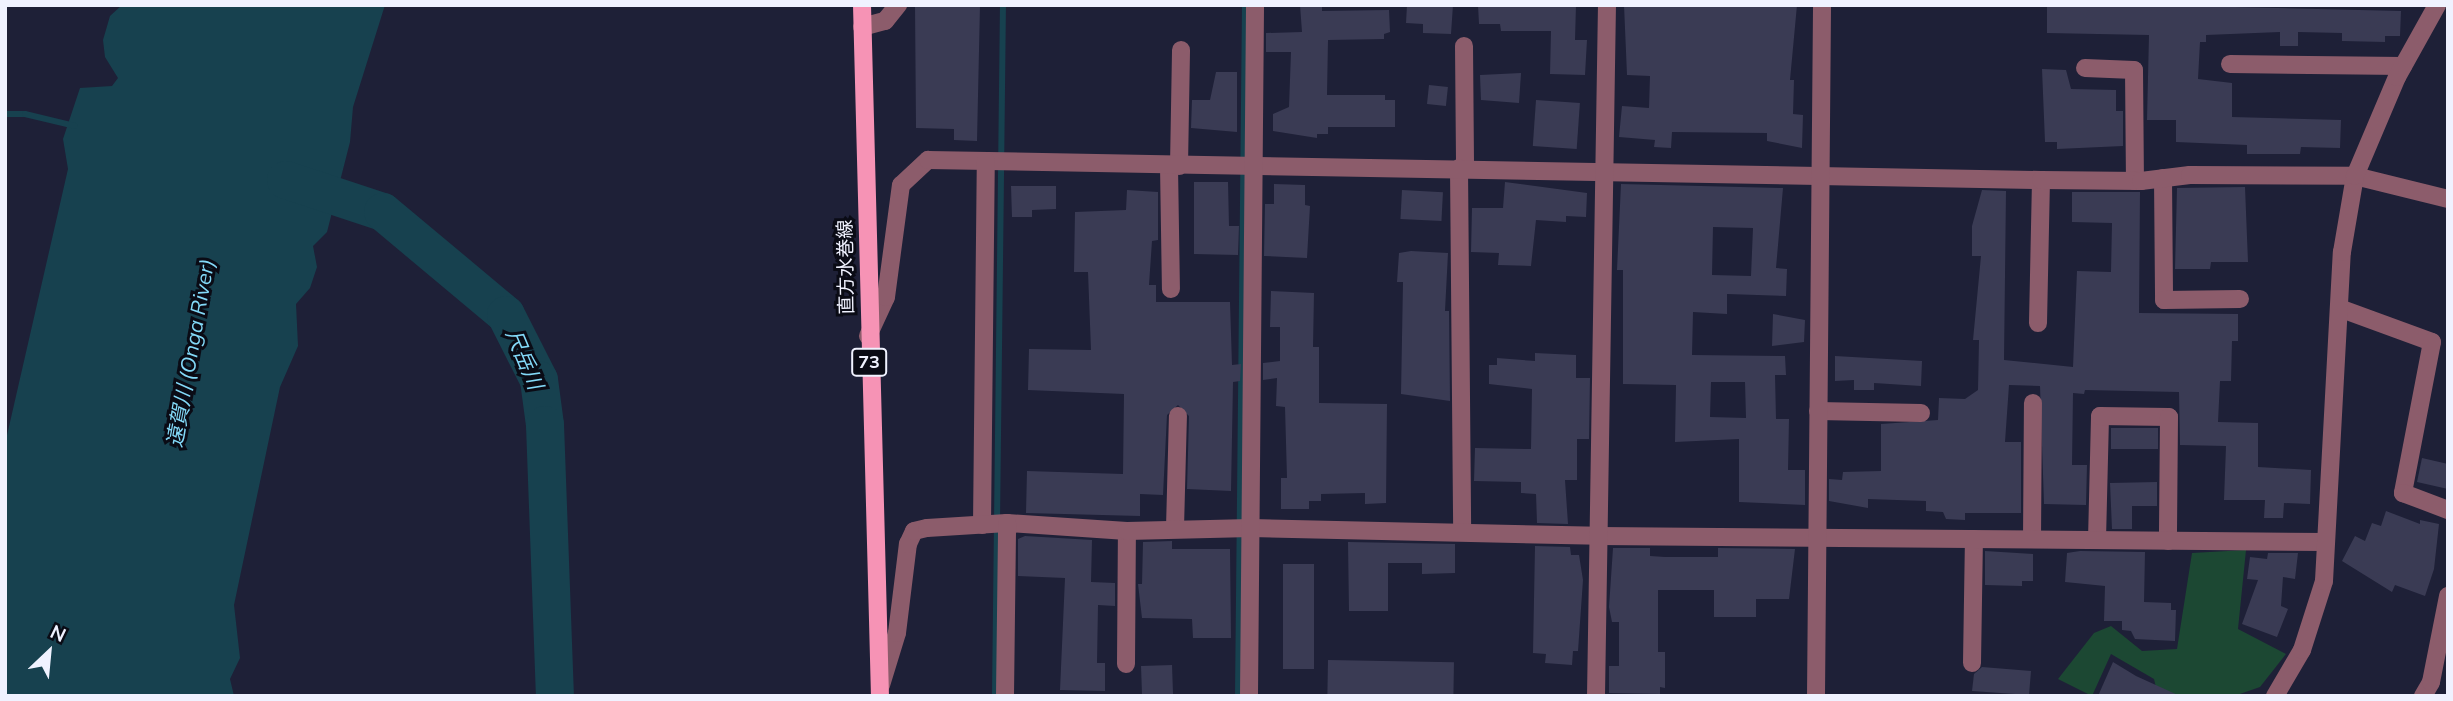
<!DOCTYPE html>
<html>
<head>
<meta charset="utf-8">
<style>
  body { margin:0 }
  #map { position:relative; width:2453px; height:701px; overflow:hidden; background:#1e2037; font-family:Mulish,"Noto Sans JP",sans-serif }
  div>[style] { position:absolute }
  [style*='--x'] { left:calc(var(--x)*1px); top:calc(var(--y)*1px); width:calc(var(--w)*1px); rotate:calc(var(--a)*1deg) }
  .green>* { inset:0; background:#1c4833 }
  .water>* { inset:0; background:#17414f }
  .stream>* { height:6px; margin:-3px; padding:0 3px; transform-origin:3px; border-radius:3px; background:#17414f }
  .river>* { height:38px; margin:-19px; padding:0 19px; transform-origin:19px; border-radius:19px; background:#17414f }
  .building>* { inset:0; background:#3a3b54; transform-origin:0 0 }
  .minor>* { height:18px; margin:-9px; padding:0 9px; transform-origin:9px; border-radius:9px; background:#8c5c6b }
  .primary>* { height:18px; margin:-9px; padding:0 9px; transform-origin:9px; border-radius:9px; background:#f693b5 }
  .tram>* { height:2px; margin:-1px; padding:0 1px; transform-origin:1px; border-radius:1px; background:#bbbdcc }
  span { translate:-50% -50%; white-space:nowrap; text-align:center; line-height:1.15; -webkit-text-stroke:6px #0a0b15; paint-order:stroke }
  .shield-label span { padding:2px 5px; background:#0a0b15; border:2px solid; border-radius:5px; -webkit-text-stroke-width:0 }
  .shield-label { font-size:18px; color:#f0f2ff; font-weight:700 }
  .street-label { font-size:19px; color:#f0f2ff }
  .water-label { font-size:21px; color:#83d9f8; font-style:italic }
  .frame { position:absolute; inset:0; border:7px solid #f0f2ff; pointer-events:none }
  .north { position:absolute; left:14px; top:617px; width:70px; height:70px; -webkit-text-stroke:5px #0a0b15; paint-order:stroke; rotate:26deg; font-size:19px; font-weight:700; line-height:28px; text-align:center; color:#f0f2ff }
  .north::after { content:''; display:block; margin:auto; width:24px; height:32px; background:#f0f2ff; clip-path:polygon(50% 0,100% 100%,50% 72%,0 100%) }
</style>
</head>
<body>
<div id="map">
  <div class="green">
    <i style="clip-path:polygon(2246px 550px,2238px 629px,2286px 654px,2260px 687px,2234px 696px,2158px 696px,2154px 679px,2111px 654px,2092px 696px,2058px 679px,2094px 633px,2111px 626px,2142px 651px,2177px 649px,2192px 553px)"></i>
  </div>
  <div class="water">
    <i style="clip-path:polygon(122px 5px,385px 5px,353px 107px,350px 142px,327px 232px,313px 246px,317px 267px,310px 288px,296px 304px,298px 346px,280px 387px,234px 605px,240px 658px,230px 679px,234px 696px,5px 696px,5px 444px,68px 169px,63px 139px,80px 88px,112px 86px,118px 78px,105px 57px,103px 40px,110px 16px)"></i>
  </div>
  <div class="stream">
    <i style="--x:5;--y:114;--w:20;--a:0"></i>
    <i style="--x:25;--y:114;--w:51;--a:13.5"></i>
    <i style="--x:995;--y:696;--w:691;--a:-89.34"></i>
    <i style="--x:1238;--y:696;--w:691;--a:-89.42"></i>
  </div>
  <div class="river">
    <i style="--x:286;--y:180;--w:102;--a:18.3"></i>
    <i style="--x:383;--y:212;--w:160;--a:39.9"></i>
    <i style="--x:506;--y:315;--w:73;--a:63.1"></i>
    <i style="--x:539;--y:380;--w:45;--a:82.4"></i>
    <i style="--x:545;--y:425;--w:271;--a:87.9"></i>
  </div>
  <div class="building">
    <i style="clip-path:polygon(915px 5px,980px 5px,977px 141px,954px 140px,954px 129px,916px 128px)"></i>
    <i style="clip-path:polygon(1300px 5px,1322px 5px,1322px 11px,1389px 10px,1390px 32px,1384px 34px,1384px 39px,1328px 40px,1327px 95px,1385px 95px,1385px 100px,1395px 100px,1395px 127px,1328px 127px,1328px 134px,1317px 134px,1317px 138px,1273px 131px,1273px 114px,1289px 107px,1291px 52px,1266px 52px,1266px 33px,1302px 32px)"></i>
    <i style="clip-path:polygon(1407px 5px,1453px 5px,1451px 34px,1423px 33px,1423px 24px,1406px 23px)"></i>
    <i style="clip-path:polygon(1478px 5px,1576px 5px,1575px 40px,1587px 40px,1585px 75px,1550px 74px,1551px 31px,1501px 31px,1500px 24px,1479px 24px)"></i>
    <i style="clip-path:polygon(1624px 5px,1797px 5px,1790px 80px,1794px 80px,1793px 114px,1803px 115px,1802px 148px,1767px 141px,1767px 133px,1672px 132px,1671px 148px,1654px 147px,1655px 140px,1619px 137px,1622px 106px,1649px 108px,1650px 76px,1627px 75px)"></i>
    <i style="clip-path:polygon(2149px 5px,2401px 11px,2400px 36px,2385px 36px,2385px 42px,2342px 41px,2342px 33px,2298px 32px,2298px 46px,2280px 46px,2280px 32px,2206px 35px,2206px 42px,2200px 42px,2198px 79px,2232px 83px,2232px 117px,2341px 120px,2340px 148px,2301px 147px,2300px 154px,2247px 154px,2247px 145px,2176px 142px,2176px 120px,2147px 120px,2149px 35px,2047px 33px,2047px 6px)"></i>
    <i style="clip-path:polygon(2042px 69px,2066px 70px,2071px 89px,2116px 90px,2116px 111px,2123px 111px,2123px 146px,2057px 149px,2057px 142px,2045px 142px)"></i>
    <i style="clip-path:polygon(1216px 72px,1237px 72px,1237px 132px,1191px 128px,1192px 100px,1210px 100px)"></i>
    <i style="clip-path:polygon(1521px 73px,1519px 103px,1481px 100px,1480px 75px)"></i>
    <i style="left:1429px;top:85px;width:19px;height:19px;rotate:6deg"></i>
    <i style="left:1536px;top:100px;width:44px;height:46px;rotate:4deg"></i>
    <i style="clip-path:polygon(1194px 182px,1228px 182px,1229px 226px,1239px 226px,1238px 255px,1194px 254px)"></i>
    <i style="clip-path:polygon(1505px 182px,1587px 193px,1586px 217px,1566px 216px,1566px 222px,1536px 220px,1531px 266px,1498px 265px,1499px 253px,1471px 252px,1472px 208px,1503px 208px)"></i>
    <i style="clip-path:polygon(1274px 184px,1305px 185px,1305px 205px,1310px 206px,1307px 258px,1264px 256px,1265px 204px,1274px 204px)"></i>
    <i style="clip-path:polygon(evenodd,1621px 184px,1783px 188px,1776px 268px,1787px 269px,1786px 296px,1727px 294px,1727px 314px,1693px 312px,1692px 355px,1785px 356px,1786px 375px,1775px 375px,1776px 419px,1789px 419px,1788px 470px,1805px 470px,1805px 505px,1739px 502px,1739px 439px,1675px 442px,1676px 385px,1623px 384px,1623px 270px,1617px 270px,1621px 184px,1713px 227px,1753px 228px,1751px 276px,1712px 275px,1713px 227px,1621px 184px,1711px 382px,1745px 382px,1746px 418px,1710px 417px,1711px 382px)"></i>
    <i style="clip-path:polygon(1011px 186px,1056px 186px,1056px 209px,1032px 210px,1032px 217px,1012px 217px)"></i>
    <i style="clip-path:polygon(2245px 187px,2248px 262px,2211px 262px,2210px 269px,2175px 269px,2177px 188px)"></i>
    <i style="clip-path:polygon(1127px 190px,1158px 192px,1158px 240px,1152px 241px,1149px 285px,1156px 285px,1156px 302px,1230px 302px,1232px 365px,1241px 364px,1240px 381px,1233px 382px,1231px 491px,1187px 489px,1189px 416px,1178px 405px,1167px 415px,1163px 495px,1140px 494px,1140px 516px,1026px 513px,1027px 471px,1123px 474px,1124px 394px,1028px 390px,1029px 349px,1091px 350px,1088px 272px,1074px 272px,1075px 212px,1126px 210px)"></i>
    <i style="left:1402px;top:190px;width:41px;height:29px;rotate:3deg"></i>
    <i style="clip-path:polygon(1982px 190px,2006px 191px,2004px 360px,2073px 367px,2077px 271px,2111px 272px,2112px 223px,2072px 222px,2072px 192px,2140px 192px,2139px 313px,2238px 314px,2238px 341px,2232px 341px,2231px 381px,2220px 381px,2218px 422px,2258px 423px,2258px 467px,2311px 470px,2310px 504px,2284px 503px,2283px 518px,2264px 518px,2265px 500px,2224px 500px,2226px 446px,2180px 445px,2179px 392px,2085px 390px,2084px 394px,2073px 393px,2072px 465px,2087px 465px,2086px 505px,2044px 504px,2040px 386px,2009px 385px,2005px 442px,2021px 442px,2021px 513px,1965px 513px,1965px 520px,1946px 519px,1943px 512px,1926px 511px,1926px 501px,1868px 499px,1868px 508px,1829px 501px,1829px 479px,1842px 480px,1843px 472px,1881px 471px,1881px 424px,1938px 420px,1939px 398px,1965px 399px,1978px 390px,1979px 340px,1973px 340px,1981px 256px,1972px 256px,1972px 226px)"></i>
    <i style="clip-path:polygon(1411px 251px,1448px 253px,1445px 311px,1449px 311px,1450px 401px,1401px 394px,1403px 282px,1397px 282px,1399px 253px)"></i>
    <i style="clip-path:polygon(1271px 291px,1314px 293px,1313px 347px,1319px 347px,1319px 403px,1387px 404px,1386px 503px,1365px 504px,1365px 493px,1321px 494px,1321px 501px,1309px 501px,1309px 509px,1281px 509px,1281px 478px,1287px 478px,1285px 407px,1276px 406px,1277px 378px,1263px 380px,1263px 363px,1280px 361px,1280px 327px,1270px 327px)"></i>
    <i style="clip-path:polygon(1773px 314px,1805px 320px,1804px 342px,1772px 346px)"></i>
    <i style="clip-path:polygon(1535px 353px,1576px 355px,1576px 378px,1590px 378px,1589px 439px,1577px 439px,1577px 480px,1565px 480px,1568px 524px,1537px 523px,1536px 494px,1521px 493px,1521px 482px,1474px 481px,1475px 448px,1531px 449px,1532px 389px,1489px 384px,1489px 365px,1497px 365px,1497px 358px,1535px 361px)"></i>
    <i style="clip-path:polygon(1835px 356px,1922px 361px,1921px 386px,1874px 383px,1874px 390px,1854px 390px,1854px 380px,1835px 381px)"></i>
    <i style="left:2111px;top:428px;width:47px;height:21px"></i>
    <i style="clip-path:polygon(2422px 458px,2448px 464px,2448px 489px,2417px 482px)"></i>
    <i style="clip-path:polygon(2157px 482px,2157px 506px,2132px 506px,2132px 529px,2112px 529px,2110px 483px)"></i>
    <i style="clip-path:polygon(2386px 511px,2420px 524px,2420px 520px,2439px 524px,2434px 569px,2425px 596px,2395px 585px,2392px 592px,2342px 561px,2355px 536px,2365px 541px,2372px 523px,2381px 526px)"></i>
    <i style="clip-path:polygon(1025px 536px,1092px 540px,1091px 582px,1115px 583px,1115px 606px,1098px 605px,1097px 663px,1105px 663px,1105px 691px,1060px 690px,1065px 578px,1018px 576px,1018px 539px)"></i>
    <i style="clip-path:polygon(1172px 541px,1172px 549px,1230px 549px,1231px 638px,1193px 638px,1192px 619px,1142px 618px,1138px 584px,1142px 584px,1143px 542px)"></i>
    <i style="clip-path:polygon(1348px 542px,1455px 544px,1455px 573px,1422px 574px,1422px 563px,1388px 563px,1388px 611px,1349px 611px)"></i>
    <i style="clip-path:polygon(1535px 546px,1570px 547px,1571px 555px,1579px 555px,1583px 580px,1578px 651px,1573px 651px,1572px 665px,1545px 663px,1546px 654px,1533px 653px)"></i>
    <i style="clip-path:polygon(1613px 548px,1650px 548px,1650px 556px,1665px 557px,1718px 557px,1718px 548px,1795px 549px,1789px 599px,1756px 599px,1756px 617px,1714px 617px,1714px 590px,1658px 590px,1658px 652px,1665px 652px,1665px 688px,1660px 687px,1660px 694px,1609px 693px,1609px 666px,1619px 666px,1619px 622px,1612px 622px,1609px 607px)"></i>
    <i style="clip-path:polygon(1985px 551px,2033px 554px,2033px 581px,2022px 581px,2022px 586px,1985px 585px)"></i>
    <i style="clip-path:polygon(2080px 551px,2145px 552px,2144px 602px,2171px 603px,2171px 610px,2176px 610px,2175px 641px,2135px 639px,2131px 631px,2122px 630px,2122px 621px,2104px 621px,2105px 586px,2065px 582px,2067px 553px)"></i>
    <i style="clip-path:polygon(2268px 553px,2298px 553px,2295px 579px,2283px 577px,2281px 606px,2288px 609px,2277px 637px,2242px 624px,2258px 580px,2247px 579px,2250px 557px,2267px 559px)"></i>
    <i style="left:1283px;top:564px;width:31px;height:105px"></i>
    <i style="left:1328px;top:660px;width:126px;height:36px;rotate:1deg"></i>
    <i style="clip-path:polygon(2113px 662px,2136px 676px,2180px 696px,2098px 696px)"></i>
    <i style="left:1172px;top:665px;width:30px;height:31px;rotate:88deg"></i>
    <i style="clip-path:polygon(1982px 667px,2031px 671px,2029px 695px,1972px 691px,1974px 674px)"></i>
  </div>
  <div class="minor">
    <i style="--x:862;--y:27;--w:24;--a:-15"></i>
    <i style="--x:885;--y:21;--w:21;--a:-51"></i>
    <i style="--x:1464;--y:46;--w:123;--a:89.5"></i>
    <i style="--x:2230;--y:64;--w:173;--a:0.7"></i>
    <i style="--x:2085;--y:68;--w:49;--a:2.3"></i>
    <i style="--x:2134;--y:70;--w:111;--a:89.5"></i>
    <i style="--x:1169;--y:166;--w:123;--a:89.1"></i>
    <i style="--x:1179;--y:166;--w:116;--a:-89"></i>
    <i style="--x:1459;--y:168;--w:363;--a:89.5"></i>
    <i style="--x:2163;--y:178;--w:122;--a:89.5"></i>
    <i style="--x:2164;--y:300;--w:76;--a:-0.8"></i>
    <i style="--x:2339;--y:308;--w:99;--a:20.1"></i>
    <i style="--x:2432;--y:342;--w:154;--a:100.9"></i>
    <i style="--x:2403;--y:493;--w:48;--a:20.7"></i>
    <i style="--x:2038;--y:323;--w:143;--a:-88.8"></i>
    <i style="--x:868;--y:336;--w:43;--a:-65.2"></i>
    <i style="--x:886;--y:297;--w:113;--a:-82.4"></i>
    <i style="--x:901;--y:185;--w:37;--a:-43"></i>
    <i style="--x:928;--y:160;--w:1113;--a:1.03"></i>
    <i style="--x:2041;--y:180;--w:100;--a:0.6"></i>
    <i style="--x:2141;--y:181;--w:49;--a:-7"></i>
    <i style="--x:2190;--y:175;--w:165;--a:0.3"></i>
    <i style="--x:2355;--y:176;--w:96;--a:13.9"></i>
    <i style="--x:1818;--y:411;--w:103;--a:1.1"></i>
    <i style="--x:982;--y:525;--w:364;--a:-89.4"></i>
    <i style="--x:1175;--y:528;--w:112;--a:-88.5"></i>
    <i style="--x:2032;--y:539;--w:136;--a:-89.6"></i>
    <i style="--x:2097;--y:540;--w:124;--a:-88.6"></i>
    <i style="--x:2100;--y:416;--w:69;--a:0.8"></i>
    <i style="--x:2169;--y:417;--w:124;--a:90.5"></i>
    <i style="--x:1972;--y:663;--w:124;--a:-89.1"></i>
    <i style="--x:1126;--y:664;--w:133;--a:-89.6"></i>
    <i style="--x:881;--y:685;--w:54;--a:-72.9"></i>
    <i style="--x:897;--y:633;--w:90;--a:-83"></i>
    <i style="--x:908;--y:544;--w:14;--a:-65"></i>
    <i style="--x:914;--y:531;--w:13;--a:-13"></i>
    <i style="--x:927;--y:528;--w:80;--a:-3.6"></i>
    <i style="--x:1007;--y:523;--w:120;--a:3.8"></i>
    <i style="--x:1127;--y:531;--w:124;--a:-1.4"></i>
    <i style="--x:1251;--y:528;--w:347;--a:1.3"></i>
    <i style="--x:1598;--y:536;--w:728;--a:0.47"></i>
    <i style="--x:1005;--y:696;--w:173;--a:-89.3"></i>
    <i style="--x:1249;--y:696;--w:691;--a:-89.5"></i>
    <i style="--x:1596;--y:696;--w:691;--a:-89.09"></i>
    <i style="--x:1816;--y:696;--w:691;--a:-89.5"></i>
    <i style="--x:2275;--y:696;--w:53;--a:-59.6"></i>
    <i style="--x:2302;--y:650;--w:72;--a:-72.3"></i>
    <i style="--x:2324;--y:581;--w:329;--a:-86.9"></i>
    <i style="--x:2342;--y:252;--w:77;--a:-80.3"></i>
    <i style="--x:2355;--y:176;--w:108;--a:-67"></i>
    <i style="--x:2397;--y:77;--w:82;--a:-60.9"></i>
    <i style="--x:2423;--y:696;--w:16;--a:-60"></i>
    <i style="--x:2431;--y:682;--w:88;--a:-78.8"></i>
  </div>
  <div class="primary">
    <i style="--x:862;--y:5;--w:691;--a:88.51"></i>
  </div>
  <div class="tram">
    <i style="--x:2447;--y:696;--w:6;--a:-81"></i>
  </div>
  <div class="shield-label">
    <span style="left:869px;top:362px">73</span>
  </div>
  <div class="street-label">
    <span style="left:846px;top:267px;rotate:-91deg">直方水巻線</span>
  </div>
  <div class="water-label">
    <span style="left:190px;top:353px;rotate:-80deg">遠賀川 (Onga River)</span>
    <span style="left:525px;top:359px;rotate:67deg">尺岳川</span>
  </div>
  <div class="frame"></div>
  <div class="north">N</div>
</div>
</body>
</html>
